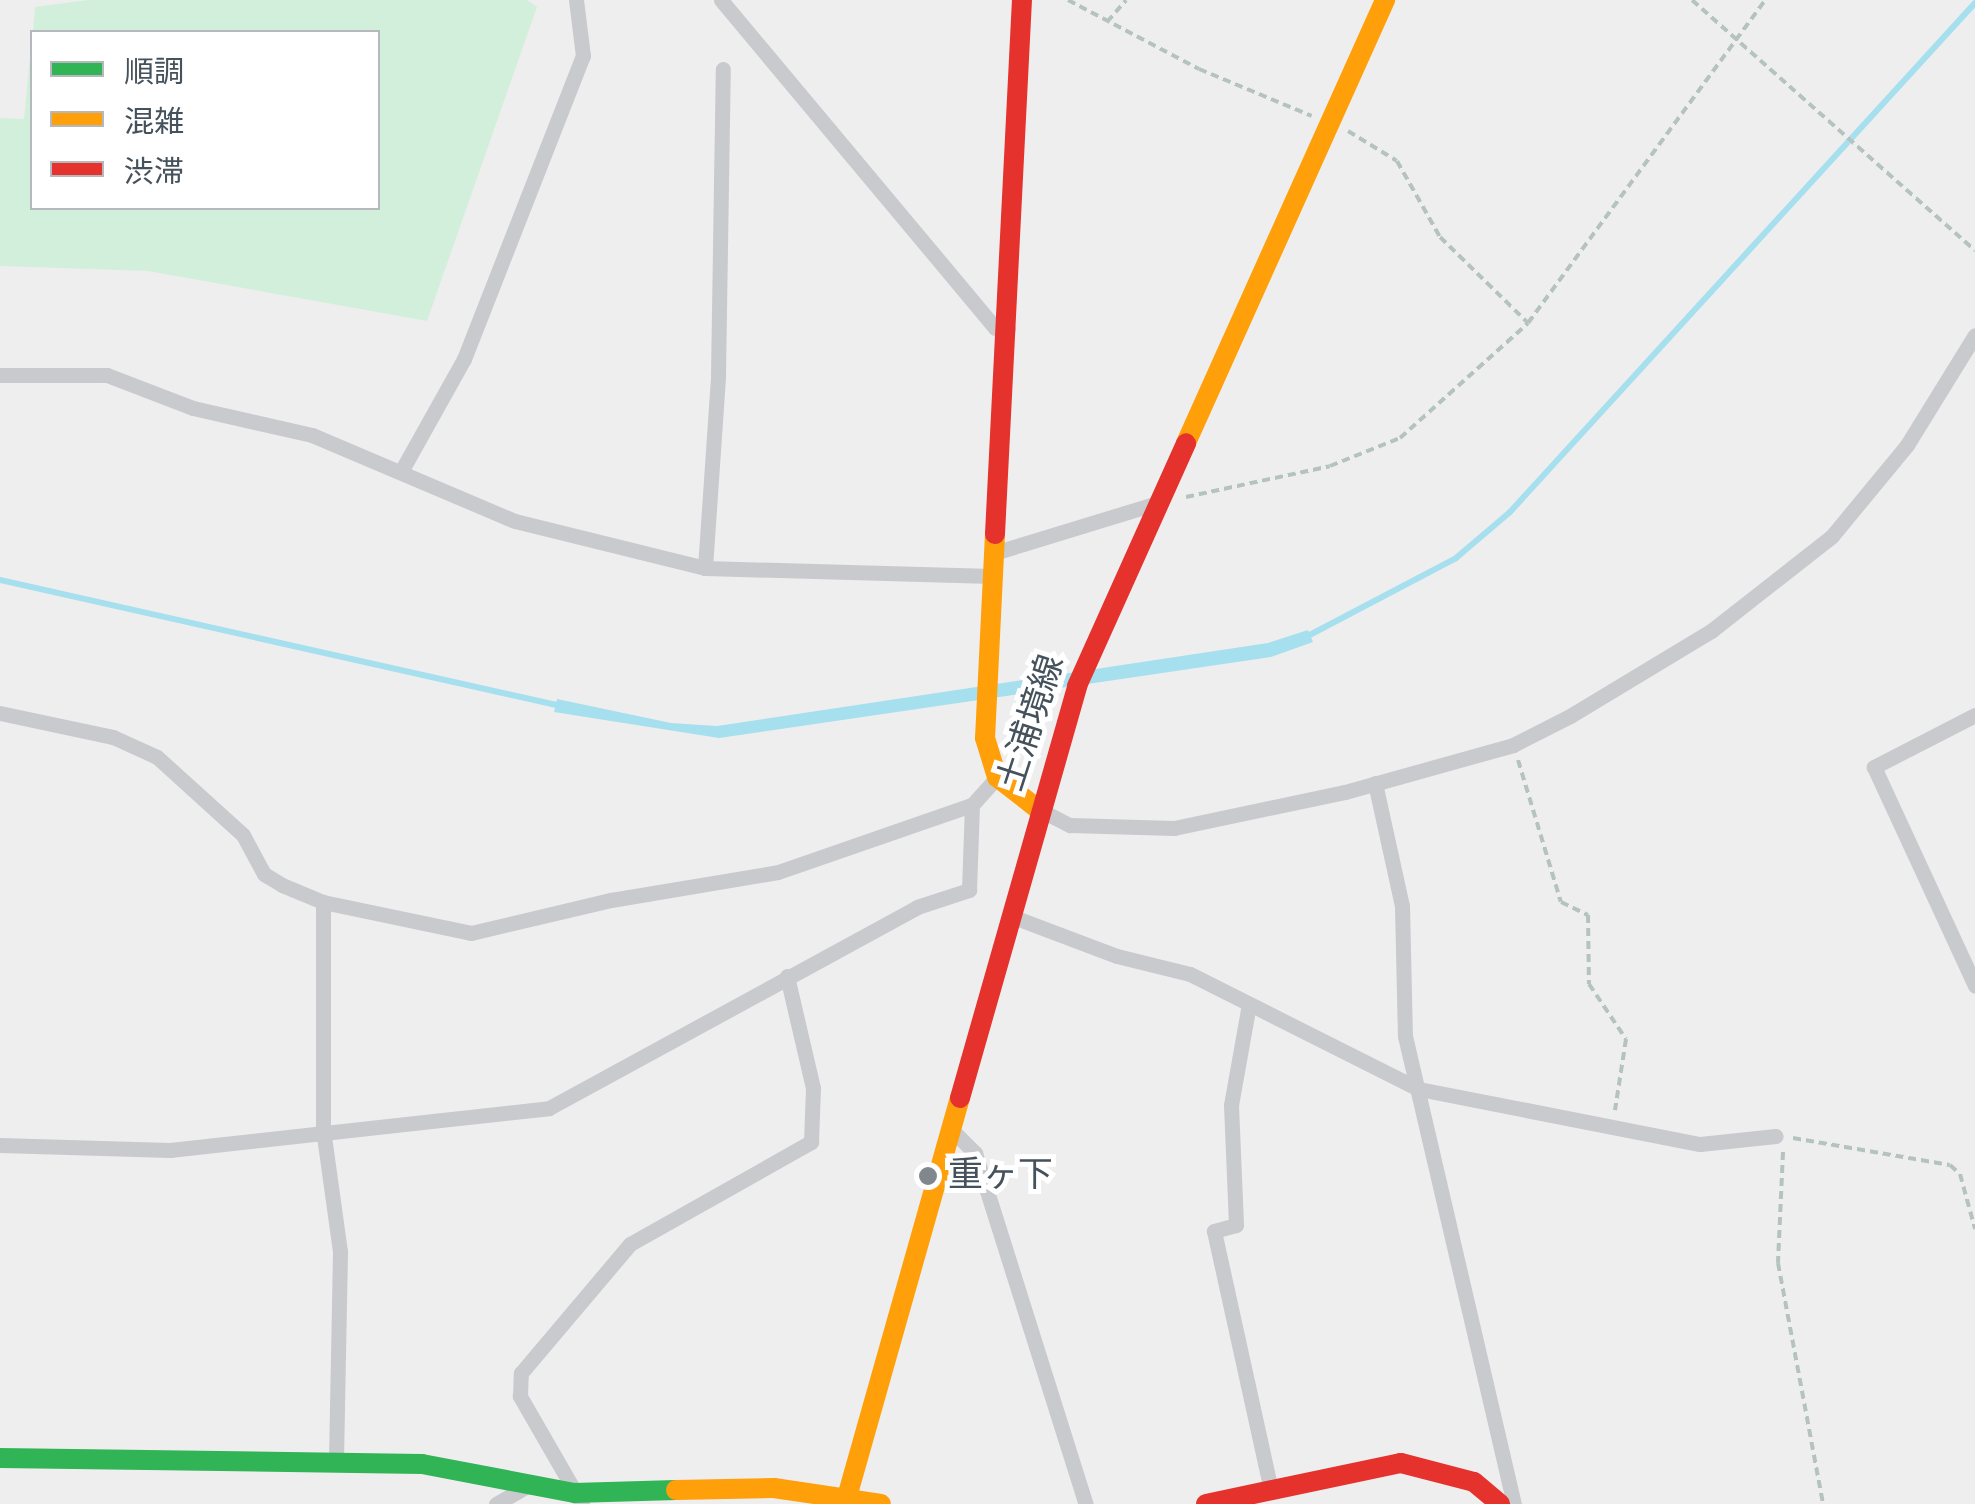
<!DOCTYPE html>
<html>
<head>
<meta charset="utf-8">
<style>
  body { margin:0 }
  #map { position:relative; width:1975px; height:1504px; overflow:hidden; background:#efeeee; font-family:"Alegreya Sans","Noto Sans JP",sans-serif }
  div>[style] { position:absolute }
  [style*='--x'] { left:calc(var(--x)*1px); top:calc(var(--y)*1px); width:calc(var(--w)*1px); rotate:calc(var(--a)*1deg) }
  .green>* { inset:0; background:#d2efdc }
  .water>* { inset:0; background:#a6dfee }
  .stream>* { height:6px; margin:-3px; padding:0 3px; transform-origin:3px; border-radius:3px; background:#a6dfee }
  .path>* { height:4px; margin-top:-2px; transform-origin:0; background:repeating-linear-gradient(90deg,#b5c3be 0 8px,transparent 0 13px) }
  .street>* { height:15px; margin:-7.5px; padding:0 7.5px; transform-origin:7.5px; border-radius:7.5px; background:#c8cacd }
  .fast>* { height:20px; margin:-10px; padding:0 10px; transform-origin:10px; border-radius:10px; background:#30b455 }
  .slow>* { height:20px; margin:-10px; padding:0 10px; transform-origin:10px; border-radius:10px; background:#ff9f0a }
  .jam>* { height:20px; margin:-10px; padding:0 10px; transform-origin:10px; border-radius:10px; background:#e5322d }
  .dots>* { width:28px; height:28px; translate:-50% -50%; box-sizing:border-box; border:5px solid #fff; border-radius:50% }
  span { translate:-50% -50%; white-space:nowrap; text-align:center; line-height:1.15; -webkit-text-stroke:10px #fff; paint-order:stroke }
  .street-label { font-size:35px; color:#45515b }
  .poi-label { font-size:35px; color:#45515b }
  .left { translate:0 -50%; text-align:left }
  .legend { position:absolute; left:30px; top:30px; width:350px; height:180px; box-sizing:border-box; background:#fff; border:2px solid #b5b9bd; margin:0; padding:12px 18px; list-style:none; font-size:30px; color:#45515b }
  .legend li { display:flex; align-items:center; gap:20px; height:50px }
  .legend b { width:50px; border:2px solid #b5b9bd }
</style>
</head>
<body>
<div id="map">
  <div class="green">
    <i style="clip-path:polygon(88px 0,527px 0,537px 7px,427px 321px,148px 271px,0 266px,0 118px,24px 119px,32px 36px,32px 208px,378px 208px,378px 32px,33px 32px,35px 7px)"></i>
  </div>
  <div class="water">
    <i style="clip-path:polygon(1308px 630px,1313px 642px,1271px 657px,719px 738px,554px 712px,557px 699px,671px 723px,717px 726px,1268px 643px)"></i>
  </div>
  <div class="stream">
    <i style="--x:0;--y:580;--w:575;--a:12.66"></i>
    <i style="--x:1302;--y:639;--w:174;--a:-27.7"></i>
    <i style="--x:1456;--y:558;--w:71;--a:-40.4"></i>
    <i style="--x:1510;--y:512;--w:689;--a:-47.59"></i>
  </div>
  <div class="path">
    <i style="--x:1068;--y:0;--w:148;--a:27.8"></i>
    <i style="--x:1199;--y:69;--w:122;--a:22.6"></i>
    <i style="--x:1692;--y:0;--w:378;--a:41.5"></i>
    <i style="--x:1107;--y:22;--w:29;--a:-49"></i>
    <i style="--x:1348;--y:131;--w:57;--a:31.5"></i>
    <i style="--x:1397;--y:161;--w:87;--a:60.5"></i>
    <i style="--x:1440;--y:237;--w:123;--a:44.3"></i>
    <i style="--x:1186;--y:497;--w:147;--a:-12.1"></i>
    <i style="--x:1330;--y:466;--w:75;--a:-21.8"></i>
    <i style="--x:1400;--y:438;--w:172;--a:-41.9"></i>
    <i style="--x:1528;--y:323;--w:401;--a:-53.7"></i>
    <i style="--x:1518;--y:760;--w:148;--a:73.2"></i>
    <i style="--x:1561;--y:902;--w:30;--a:26"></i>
    <i style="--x:1588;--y:915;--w:69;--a:89.2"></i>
    <i style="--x:1589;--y:984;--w:66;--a:56.1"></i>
    <i style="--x:1626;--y:1039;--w:72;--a:98.8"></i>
    <i style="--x:1793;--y:1138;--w:159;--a:9.8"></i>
    <i style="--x:1950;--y:1165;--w:13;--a:42"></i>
    <i style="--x:1960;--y:1174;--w:57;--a:74.7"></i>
    <i style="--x:1783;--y:1152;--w:111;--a:92.6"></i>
    <i style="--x:1778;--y:1263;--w:245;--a:79.4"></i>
  </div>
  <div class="street">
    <i style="--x:721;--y:0;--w:427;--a:50.1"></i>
    <i style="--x:995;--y:328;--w:13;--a:4"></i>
    <i style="--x:0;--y:375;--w:107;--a:0"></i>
    <i style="--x:107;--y:375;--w:92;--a:21"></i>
    <i style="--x:193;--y:408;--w:122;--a:12.8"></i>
    <i style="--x:312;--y:435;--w:220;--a:23"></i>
    <i style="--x:515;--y:521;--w:196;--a:13.9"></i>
    <i style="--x:705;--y:568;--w:287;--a:1.6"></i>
    <i style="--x:403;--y:468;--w:125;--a:-60.8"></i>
    <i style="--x:464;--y:359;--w:326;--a:-68.6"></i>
    <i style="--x:583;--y:56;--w:56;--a:-97.1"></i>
    <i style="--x:994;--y:553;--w:167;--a:-17"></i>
    <i style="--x:705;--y:568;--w:193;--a:-86.1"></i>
    <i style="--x:718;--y:375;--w:306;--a:-89.1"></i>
    <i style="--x:0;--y:713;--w:116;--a:12"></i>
    <i style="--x:113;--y:737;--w:48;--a:24.4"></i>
    <i style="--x:157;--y:757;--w:116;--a:42.2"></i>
    <i style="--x:243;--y:835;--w:44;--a:61.7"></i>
    <i style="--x:264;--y:874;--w:21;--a:31"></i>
    <i style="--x:282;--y:885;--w:44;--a:22.5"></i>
    <i style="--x:323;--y:902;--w:151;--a:11.8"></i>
    <i style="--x:471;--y:933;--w:144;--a:-13.3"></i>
    <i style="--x:611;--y:900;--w:169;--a:-9.5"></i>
    <i style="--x:778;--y:872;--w:205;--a:-19.1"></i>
    <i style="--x:972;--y:805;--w:38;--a:-48"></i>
    <i style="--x:1975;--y:715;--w:114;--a:152.8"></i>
    <i style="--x:1874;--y:767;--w:241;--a:65.2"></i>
    <i style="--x:1375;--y:783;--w:126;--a:77.6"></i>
    <i style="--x:1402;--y:906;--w:130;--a:88.7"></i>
    <i style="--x:1405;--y:1036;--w:481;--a:76.9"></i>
    <i style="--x:1038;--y:809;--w:36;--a:27"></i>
    <i style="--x:1070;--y:825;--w:104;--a:1.7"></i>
    <i style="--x:1174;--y:828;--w:175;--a:-11.9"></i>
    <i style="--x:1345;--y:792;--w:174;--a:-15.6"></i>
    <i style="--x:1513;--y:745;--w:64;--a:-27"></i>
    <i style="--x:1570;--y:716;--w:165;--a:-31.1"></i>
    <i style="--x:1711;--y:631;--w:154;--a:-38.1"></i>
    <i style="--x:1832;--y:536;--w:118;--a:-50.5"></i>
    <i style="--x:1907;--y:445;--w:129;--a:-58.3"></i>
    <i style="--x:323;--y:902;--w:227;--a:90"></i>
    <i style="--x:323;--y:1129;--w:124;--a:82.1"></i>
    <i style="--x:340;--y:1252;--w:210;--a:91.1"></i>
    <i style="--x:1011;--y:916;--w:113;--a:20.7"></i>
    <i style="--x:1117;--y:956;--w:75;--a:13.9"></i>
    <i style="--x:1190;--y:974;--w:256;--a:26.7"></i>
    <i style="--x:1419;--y:1089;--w:286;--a:11.1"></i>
    <i style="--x:1700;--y:1144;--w:76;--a:-6"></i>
    <i style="--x:1249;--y:1004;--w:103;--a:100.1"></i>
    <i style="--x:1231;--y:1105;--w:120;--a:87.6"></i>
    <i style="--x:1236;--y:1225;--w:23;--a:165"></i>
    <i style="--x:1214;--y:1231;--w:265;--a:77.6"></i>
    <i style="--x:952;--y:1130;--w:33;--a:45"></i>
    <i style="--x:975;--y:1153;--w:368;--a:72.5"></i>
    <i style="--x:0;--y:1145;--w:170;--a:1.7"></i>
    <i style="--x:170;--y:1150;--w:381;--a:-6.3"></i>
    <i style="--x:549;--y:1108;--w:419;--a:-28.6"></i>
    <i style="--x:917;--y:907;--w:55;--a:-18.1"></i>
    <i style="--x:969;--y:890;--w:85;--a:-88"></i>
    <i style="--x:496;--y:1504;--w:38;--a:-30"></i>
    <i style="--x:582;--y:1504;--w:125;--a:-119.9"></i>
    <i style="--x:520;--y:1396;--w:23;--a:-88"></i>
    <i style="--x:521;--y:1373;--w:169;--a:-49.8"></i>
    <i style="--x:630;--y:1244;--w:208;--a:-29.4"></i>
    <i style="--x:811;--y:1142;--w:54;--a:-87.9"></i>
    <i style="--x:813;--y:1088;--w:115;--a:-103.1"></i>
  </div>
  <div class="fast">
    <i style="--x:0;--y:1458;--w:422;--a:0.8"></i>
    <i style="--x:422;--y:1464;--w:155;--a:10.8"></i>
    <i style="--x:574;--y:1493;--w:102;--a:-1.7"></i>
  </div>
  <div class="slow">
    <i style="--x:1186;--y:443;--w:486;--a:-65.8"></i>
    <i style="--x:995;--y:534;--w:204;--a:92.8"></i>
    <i style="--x:985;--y:738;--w:41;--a:72.9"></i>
    <i style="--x:997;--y:777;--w:52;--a:38"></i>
    <i style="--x:676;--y:1490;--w:98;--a:-1.2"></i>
    <i style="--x:774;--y:1488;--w:108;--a:8.5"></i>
    <i style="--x:845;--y:1504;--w:422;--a:-74.2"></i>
  </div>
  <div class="jam">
    <i style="--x:995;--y:534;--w:535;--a:-87.11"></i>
    <i style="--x:960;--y:1098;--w:428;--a:-74.1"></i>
    <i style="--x:1077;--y:686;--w:266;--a:-65.8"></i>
    <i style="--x:1206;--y:1504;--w:199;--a:-11.9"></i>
    <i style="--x:1401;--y:1463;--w:75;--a:14.6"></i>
    <i style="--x:1474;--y:1482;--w:34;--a:40"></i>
  </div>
  <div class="dots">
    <i style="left:928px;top:1176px;background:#80888e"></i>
  </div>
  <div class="street-label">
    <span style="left:1032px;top:723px;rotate:-72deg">土浦境線</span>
  </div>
  <div class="poi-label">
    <span class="left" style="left:948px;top:1176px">重ヶ下</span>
  </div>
  <ul class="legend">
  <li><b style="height:12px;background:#30b455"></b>順調</li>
  <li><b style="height:12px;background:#ff9f0a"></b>混雑</li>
  <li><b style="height:12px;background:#e5322d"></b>渋滞</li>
  </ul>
</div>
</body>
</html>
